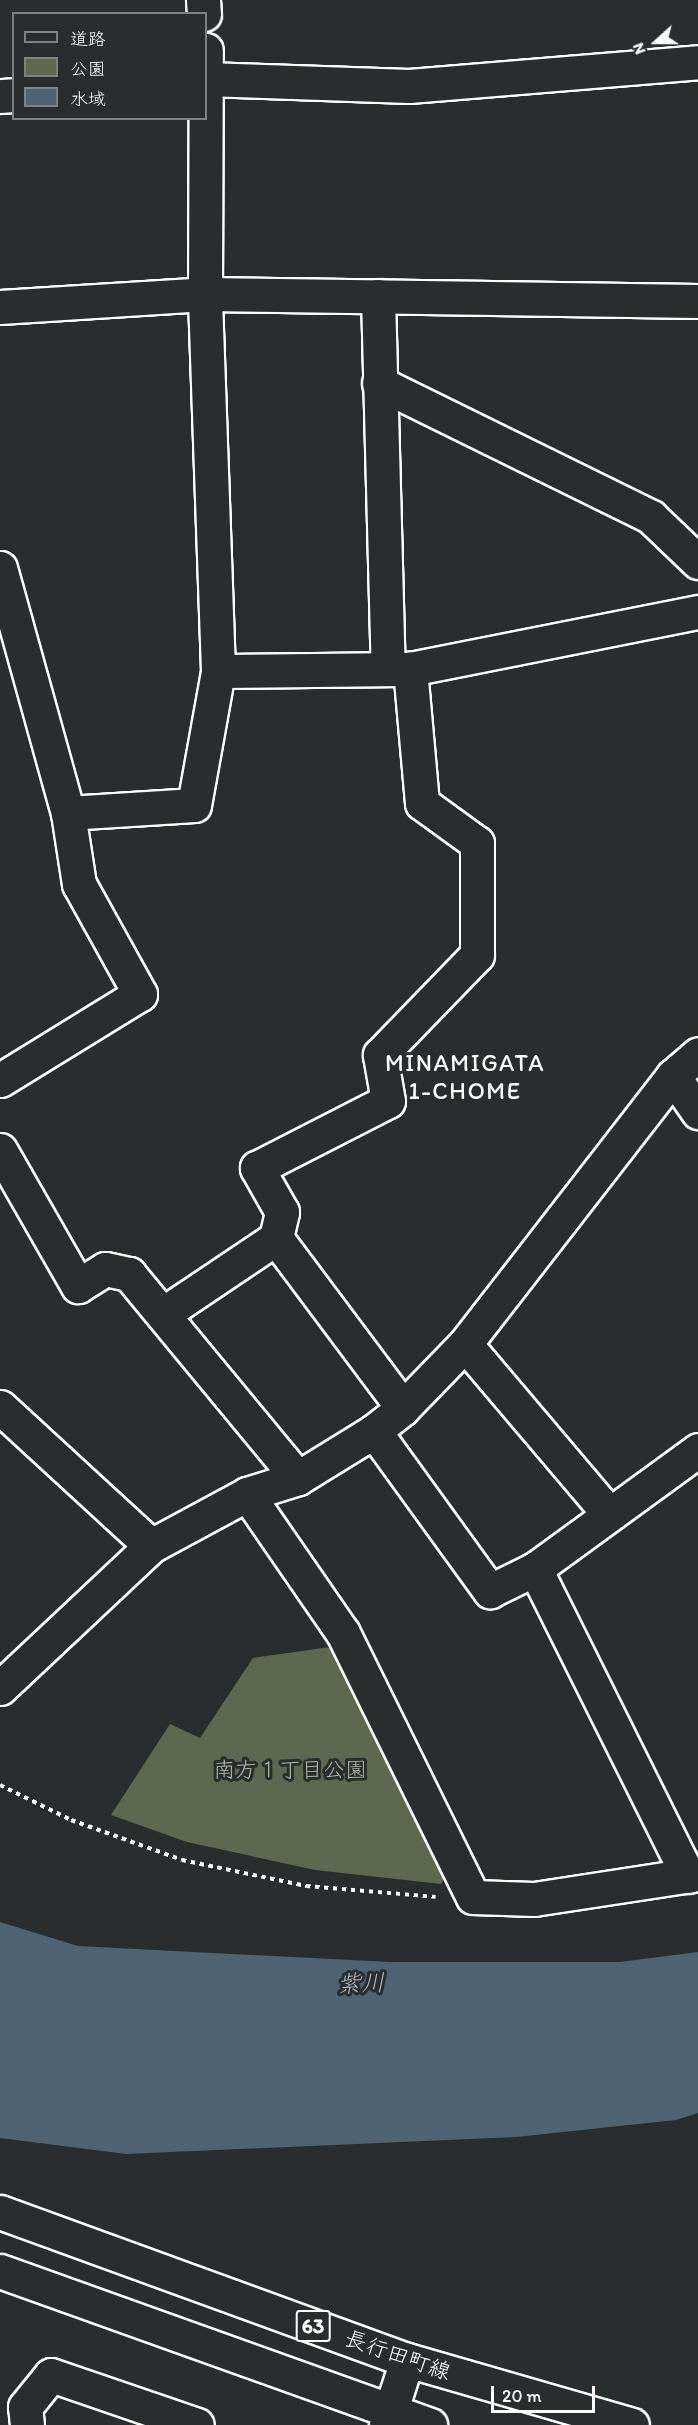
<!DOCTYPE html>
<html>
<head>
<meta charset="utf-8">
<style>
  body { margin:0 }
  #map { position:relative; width:698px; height:2425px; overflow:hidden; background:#2a2d2e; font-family:Itim,"Klee One",sans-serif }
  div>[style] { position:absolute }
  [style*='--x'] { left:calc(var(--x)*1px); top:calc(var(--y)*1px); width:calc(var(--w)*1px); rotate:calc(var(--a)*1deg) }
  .green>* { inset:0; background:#5e684f }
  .water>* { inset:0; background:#4e6472 }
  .path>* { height:4px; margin-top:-2px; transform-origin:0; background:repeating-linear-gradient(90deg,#fff 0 4.5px,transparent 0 9px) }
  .roads { filter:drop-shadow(2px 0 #fff) drop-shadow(-2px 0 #fff) drop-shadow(0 2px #fff) drop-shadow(0 -2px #fff) }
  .minor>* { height:33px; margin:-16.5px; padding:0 16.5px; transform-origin:16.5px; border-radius:16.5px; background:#2a2d2e }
  .tertiary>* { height:33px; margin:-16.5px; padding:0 16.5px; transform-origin:16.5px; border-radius:16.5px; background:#2a2d2e }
  .primary>* { height:33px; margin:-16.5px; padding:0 16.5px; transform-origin:16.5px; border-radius:16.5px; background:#2a2d2e }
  span { translate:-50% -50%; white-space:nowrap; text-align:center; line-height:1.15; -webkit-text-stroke:6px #2a2d2e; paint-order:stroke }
  .shield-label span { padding:2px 4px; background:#2a2d2e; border:2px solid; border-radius:4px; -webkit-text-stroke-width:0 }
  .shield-label { font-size:21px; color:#fff; font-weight:700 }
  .park-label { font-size:22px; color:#aeb4a7 }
  .street-label { font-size:22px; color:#fff }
  .neighbourhood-label { font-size:24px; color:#fff; letter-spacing:1.5px }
  .water-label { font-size:24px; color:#afb9c0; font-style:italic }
  .legend { position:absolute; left:12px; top:12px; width:195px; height:108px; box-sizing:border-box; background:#2a2d2e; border:2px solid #7f8182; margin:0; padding:8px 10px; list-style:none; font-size:18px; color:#fff }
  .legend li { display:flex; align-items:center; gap:12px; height:30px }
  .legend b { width:30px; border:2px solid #7f8182 }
  .north { position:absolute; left:626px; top:12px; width:60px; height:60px; -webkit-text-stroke:4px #2a2d2e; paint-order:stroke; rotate:249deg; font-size:16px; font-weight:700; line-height:24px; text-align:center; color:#fff }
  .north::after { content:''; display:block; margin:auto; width:21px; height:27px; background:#fff; clip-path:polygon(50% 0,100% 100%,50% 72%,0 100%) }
  .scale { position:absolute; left:491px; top:2386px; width:104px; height:27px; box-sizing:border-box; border:3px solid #fff; border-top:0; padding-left:8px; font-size:18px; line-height:21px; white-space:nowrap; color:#fff; -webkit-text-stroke:4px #2a2d2e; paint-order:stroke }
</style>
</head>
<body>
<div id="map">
  <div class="green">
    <i style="clip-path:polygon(330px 1647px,447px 1873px,441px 1884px,315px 1870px,187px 1842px,111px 1815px,170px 1724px,200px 1738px,253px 1658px)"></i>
  </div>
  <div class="water">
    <i style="clip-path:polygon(0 1922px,78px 1946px,390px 1962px,620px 1962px,698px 1952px,698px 2113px,676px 2120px,516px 2137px,126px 2154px,0 2138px)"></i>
  </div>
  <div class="path">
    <i style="--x:0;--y:1785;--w:79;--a:26.2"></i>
    <i style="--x:71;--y:1820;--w:118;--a:19.8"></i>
    <i style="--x:182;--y:1860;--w:127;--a:11.8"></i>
    <i style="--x:306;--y:1886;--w:130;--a:4.8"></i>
  </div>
  <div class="roads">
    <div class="minor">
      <i style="--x:203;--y:0;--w:14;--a:86"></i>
      <i style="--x:206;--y:79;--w:203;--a:2"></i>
      <i style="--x:409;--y:86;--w:290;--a:-4.7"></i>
      <i style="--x:0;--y:96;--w:14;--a:-4"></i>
      <i style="--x:378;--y:296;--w:373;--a:88.5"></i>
      <i style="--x:379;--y:383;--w:303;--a:26.2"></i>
      <i style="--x:651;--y:517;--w:65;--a:43.8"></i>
      <i style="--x:0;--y:568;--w:254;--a:74.5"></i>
      <i style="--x:68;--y:813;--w:72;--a:81.2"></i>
      <i style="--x:79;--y:884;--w:126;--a:61"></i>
      <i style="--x:140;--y:994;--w:164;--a:148.4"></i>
      <i style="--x:218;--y:671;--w:192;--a:-0.6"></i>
      <i style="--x:410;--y:669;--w:294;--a:-11.2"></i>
      <i style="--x:68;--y:813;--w:126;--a:-3.6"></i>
      <i style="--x:194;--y:805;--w:136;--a:-79.8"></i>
      <i style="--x:218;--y:671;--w:377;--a:-92"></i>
      <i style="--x:205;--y:294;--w:244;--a:-89.8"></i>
      <i style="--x:673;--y:1076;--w:44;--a:55.2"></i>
      <i style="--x:0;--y:1150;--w:157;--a:60.2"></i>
      <i style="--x:78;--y:1286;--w:32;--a:-32"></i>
      <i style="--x:105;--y:1269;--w:25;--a:12"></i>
      <i style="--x:129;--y:1274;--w:265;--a:50.4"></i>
      <i style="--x:276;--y:1238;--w:27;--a:-77"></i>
      <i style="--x:282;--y:1212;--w:51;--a:-119.6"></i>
      <i style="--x:257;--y:1168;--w:147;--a:-27.1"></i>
      <i style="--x:388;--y:1101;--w:47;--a:-99.9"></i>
      <i style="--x:380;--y:1055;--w:139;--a:-45.9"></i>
      <i style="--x:477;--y:955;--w:112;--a:-90"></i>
      <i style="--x:477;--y:843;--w:68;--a:-144"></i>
      <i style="--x:422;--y:803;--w:135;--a:-95.1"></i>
      <i style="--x:163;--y:1314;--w:136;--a:-33.9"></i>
      <i style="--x:276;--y:1238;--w:212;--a:53.2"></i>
      <i style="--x:465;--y:1344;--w:223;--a:49.7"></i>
      <i style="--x:0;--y:1407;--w:205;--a:42.6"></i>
      <i style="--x:374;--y:1431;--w:198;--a:54.1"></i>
      <i style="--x:490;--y:1591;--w:50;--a:-26.1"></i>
      <i style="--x:535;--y:1569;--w:202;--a:-36.1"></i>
      <i style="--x:247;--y:1494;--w:169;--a:55.4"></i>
      <i style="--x:343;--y:1633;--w:294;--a:63.8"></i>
      <i style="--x:473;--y:1897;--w:61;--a:1.9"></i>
      <i style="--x:534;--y:1899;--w:166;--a:-8.7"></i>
      <i style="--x:535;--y:1569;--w:343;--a:63.5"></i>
      <i style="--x:0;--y:1688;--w:207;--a:-43.2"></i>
      <i style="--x:151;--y:1546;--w:109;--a:-28.4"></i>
      <i style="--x:247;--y:1494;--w:53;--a:-17.4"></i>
      <i style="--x:298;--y:1478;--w:89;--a:-31.7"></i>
      <i style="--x:374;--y:1431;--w:37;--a:-38"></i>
      <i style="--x:403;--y:1408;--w:89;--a:-45.9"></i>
      <i style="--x:465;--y:1344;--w:339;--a:-52.2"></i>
      <i style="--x:673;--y:1076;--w:33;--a:-41"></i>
      <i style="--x:27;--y:2425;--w:18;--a:-96"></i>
      <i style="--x:25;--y:2407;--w:41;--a:-50.9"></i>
      <i style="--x:51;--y:2375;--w:154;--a:18.9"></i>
      <i style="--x:386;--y:2425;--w:68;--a:-72.1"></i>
    </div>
    <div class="tertiary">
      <i style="--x:0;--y:307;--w:205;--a:-3.6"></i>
      <i style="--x:205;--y:294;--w:493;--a:0.8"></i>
    </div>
    <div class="primary">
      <i style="--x:0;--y:2212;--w:433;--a:20"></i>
      <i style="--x:407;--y:2360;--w:234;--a:16.1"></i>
      <i style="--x:0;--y:2271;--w:457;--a:19.7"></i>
    </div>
  </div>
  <div class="shield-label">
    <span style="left:313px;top:2326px">63</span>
  </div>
  <div class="park-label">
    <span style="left:290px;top:1770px">南方１丁目公園</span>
  </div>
  <div class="street-label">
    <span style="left:398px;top:2355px;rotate:19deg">長行田町線</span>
  </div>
  <div class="neighbourhood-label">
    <span style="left:465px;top:1077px">MINAMIGATA<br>1-CHOME</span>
  </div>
  <div class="water-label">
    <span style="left:361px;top:1983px;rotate:-2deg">紫川</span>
  </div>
  <ul class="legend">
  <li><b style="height:8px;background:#2a2d2e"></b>道路</li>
  <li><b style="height:16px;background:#5e684f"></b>公園</li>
  <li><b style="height:16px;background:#4e6472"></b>水域</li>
  </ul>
  <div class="north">N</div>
  <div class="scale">20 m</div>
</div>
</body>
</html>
